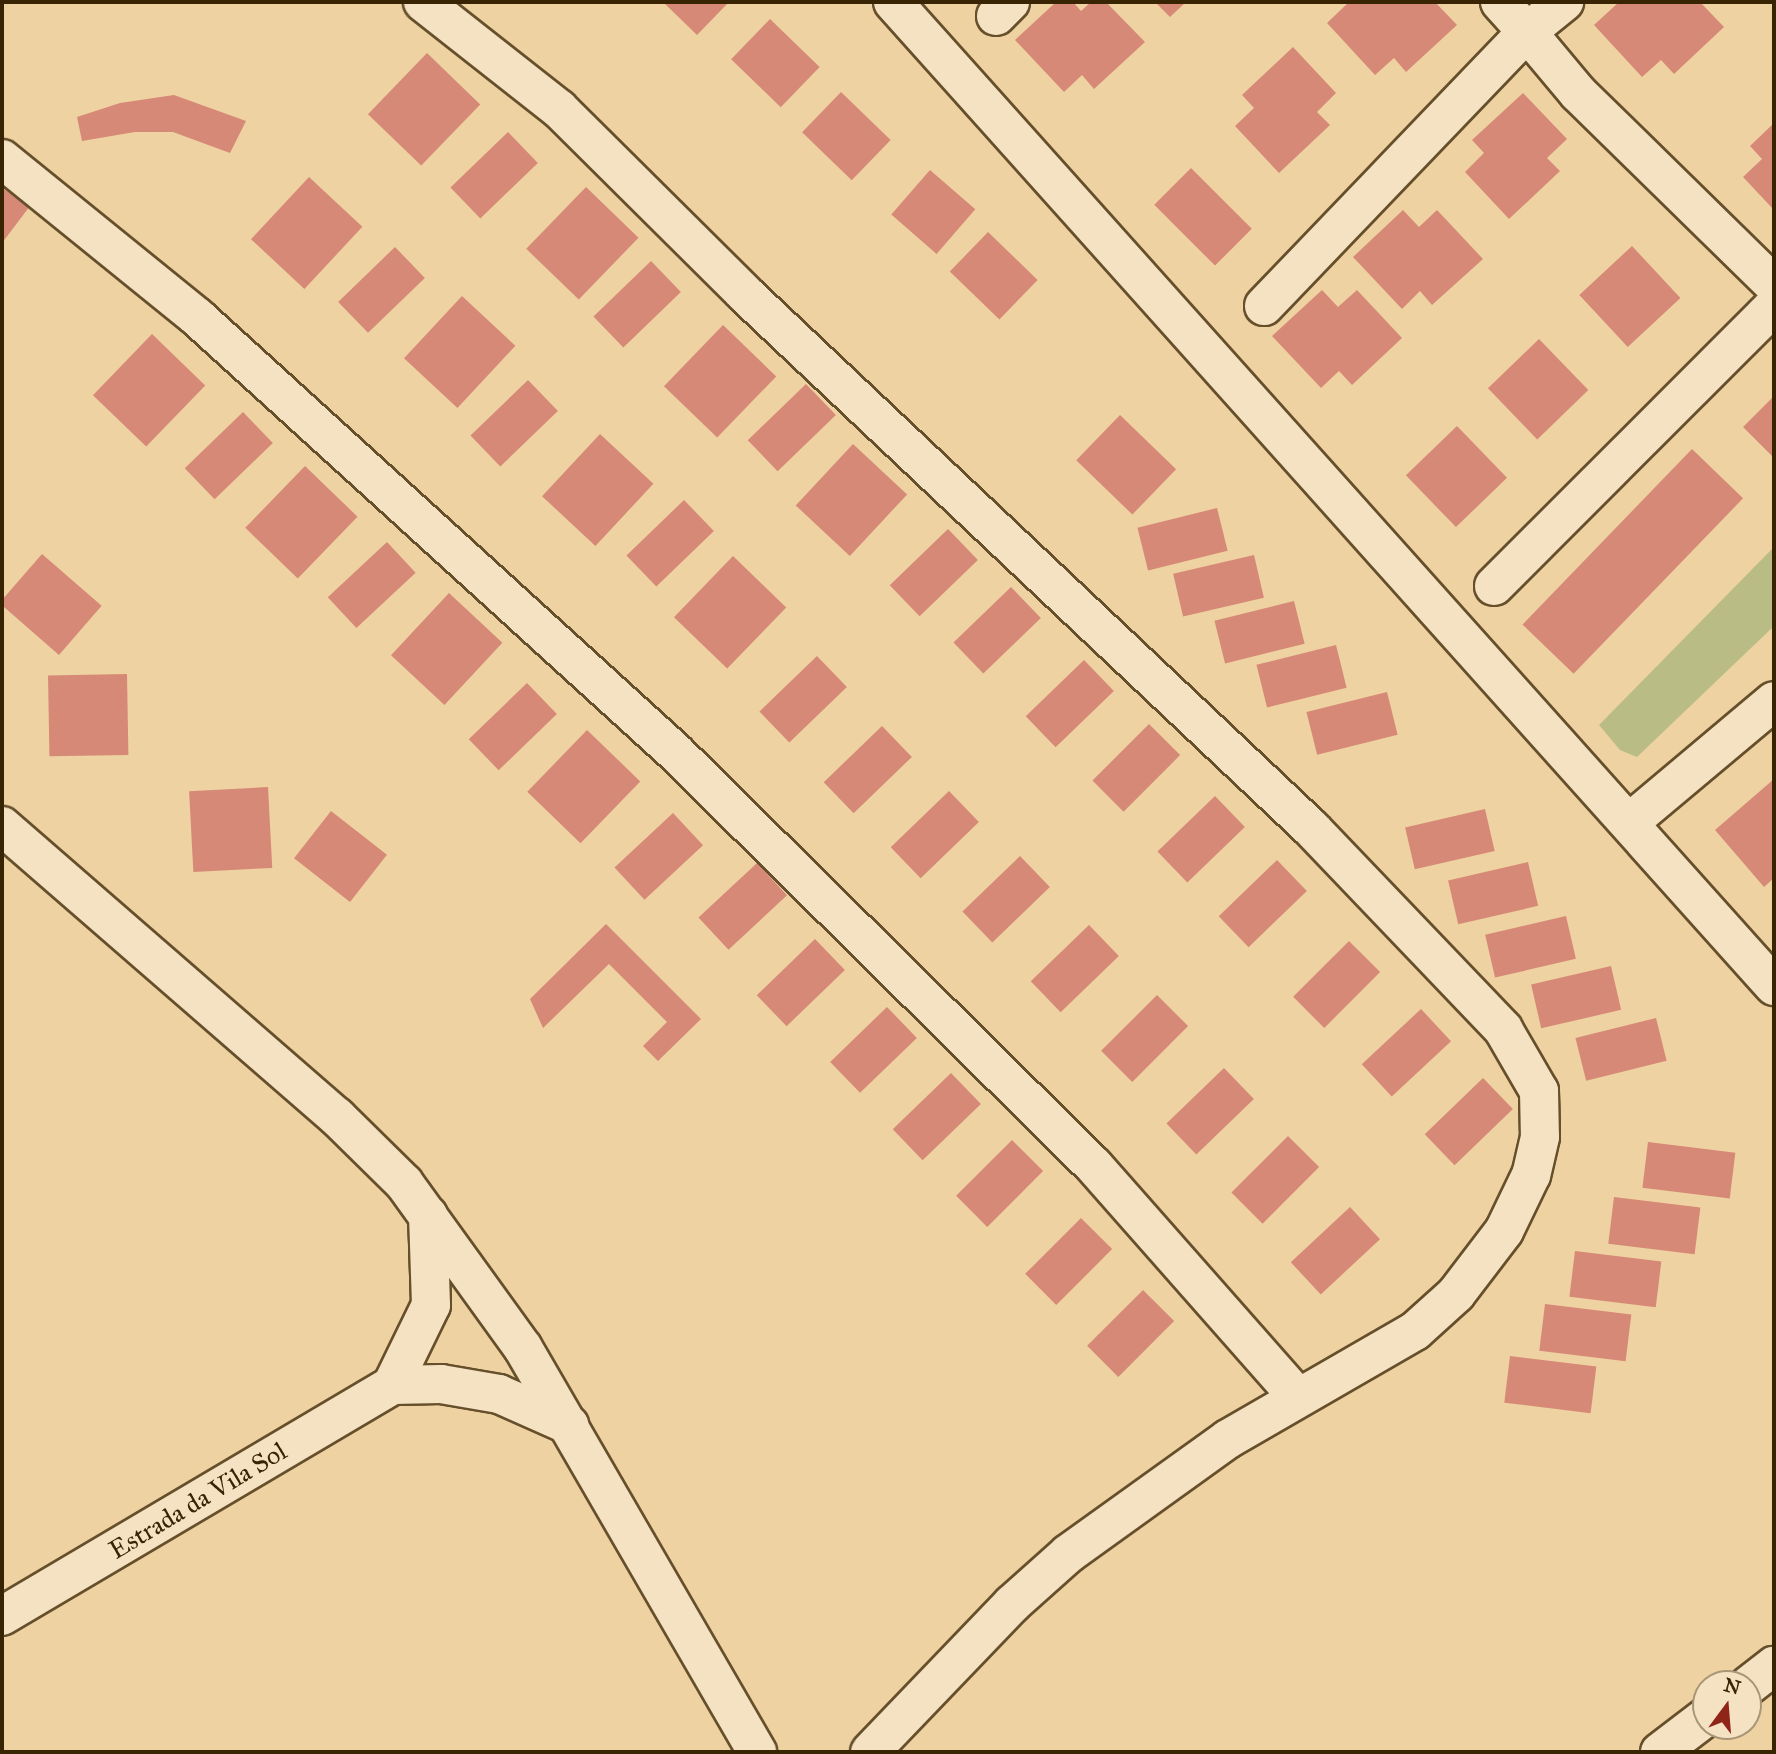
<!DOCTYPE html>
<html>
<head>
<meta charset="utf-8">
<style>
  body { margin:0 }
  #map { position:relative; width:1776px; height:1754px; overflow:hidden; background:#eed2a2; font-family:"IM FELL Great Primer",serif }
  div>[style] { position:absolute }
  [style*='--x'] { left:calc(var(--x)*1px); top:calc(var(--y)*1px); width:calc(var(--w)*1px); rotate:calc(var(--a)*1deg) }
  .green>* { inset:0; background:#b9bc85 }
  .building>* { inset:0; background:#d78977; transform-origin:0 0 }
  .roads { filter:drop-shadow(2px 0 #664f2b) drop-shadow(-2px 0 #664f2b) drop-shadow(0 2px #664f2b) drop-shadow(0 -2px #664f2b) }
  .minor>* { height:38px; margin:-19px; padding:0 19px; transform-origin:19px; border-radius:19px; background:#f4e2c3 }
  span { translate:-50% -50%; white-space:nowrap; text-align:center; line-height:1.15; -webkit-text-stroke:7px #f4e2c3; paint-order:stroke }
  .street-label { font-size:26px; color:#382303 }
  .frame { position:absolute; inset:0; border:4px solid #382303; pointer-events:none }
  .north { position:absolute; left:1692px; top:1670px; width:70px; height:70px; box-sizing:border-box; background:#f4e2c3; border:2px solid #a99676; border-radius:50%; rotate:16deg; font-size:19px; font-weight:700; line-height:28px; text-align:center; color:#382303 }
  .north::after { content:''; display:block; margin:auto; width:24px; height:32px; background:#8f2418; clip-path:polygon(50% 0,100% 100%,50% 72%,0 100%) }
</style>
</head>
<body>
<div id="map">
  <div class="green">
    <i style="clip-path:polygon(1774px 547px,1774px 626px,1637px 757px,1620px 750px,1599px 725px)"></i>
  </div>
  <div class="building">
    <i style="clip-path:polygon(663px 2px,729px 2px,697px 35px)"></i>
    <i style="clip-path:polygon(1056px 2px,1073px 2px,1081px 11px,1091px 2px,1106px 2px,1145px 42px,1094px 89px,1082px 75px,1064px 92px,1015px 40px)"></i>
    <i style="clip-path:polygon(1155px 2px,1186px 2px,1170px 17px)"></i>
    <i style="clip-path:polygon(1349px 2px,1435px 2px,1457px 25px,1406px 72px,1394px 58px,1375px 75px,1327px 23px)"></i>
    <i style="clip-path:polygon(1619px 2px,1700px 2px,1724px 27px,1674px 74px,1661px 60px,1642px 77px,1594px 25px)"></i>
    <i style="left:770px;top:19px;width:69px;height:56px;rotate:44deg"></i>
    <i style="clip-path:polygon(1293px 47px,1336px 93px,1317px 112px,1330px 125px,1279px 173px,1235px 126px,1254px 108px,1242px 95px)"></i>
    <i style="left:427px;top:53px;width:74px;height:85px;rotate:44deg"></i>
    <i style="left:841px;top:92px;width:69px;height:56px;rotate:44deg"></i>
    <i style="clip-path:polygon(1523px 93px,1567px 139px,1547px 158px,1560px 171px,1509px 219px,1465px 172px,1484px 153px,1472px 140px)"></i>
    <i style="clip-path:polygon(174px 95px,246px 121px,230px 153px,173px 132px,135px 132px,82px 141px,77px 117px,120px 103px)"></i>
    <i style="clip-path:polygon(1774px 123px,1774px 210px,1743px 177px,1762px 159px,1750px 146px)"></i>
    <i style="left:508px;top:132px;width:43px;height:80px;rotate:46deg"></i>
    <i style="left:1191px;top:168px;width:86px;height:52px;rotate:45deg"></i>
    <i style="left:930px;top:170px;width:60px;height:59px;rotate:41deg"></i>
    <i style="left:309px;top:177px;width:73px;height:85px;rotate:43deg"></i>
    <i style="left:586px;top:187px;width:73px;height:86px;rotate:44deg"></i>
    <i style="clip-path:polygon(2px 188px,30px 206px,2px 243px)"></i>
    <i style="clip-path:polygon(1403px 210px,1419px 227px,1437px 210px,1483px 259px,1432px 305px,1420px 291px,1402px 309px,1353px 257px)"></i>
    <i style="left:988px;top:232px;width:69px;height:55px;rotate:44deg"></i>
    <i style="left:1632px;top:246px;width:71px;height:72px;rotate:47deg"></i>
    <i style="left:395px;top:247px;width:43px;height:79px;rotate:46deg"></i>
    <i style="left:651px;top:261px;width:43px;height:80px;rotate:46deg"></i>
    <i style="clip-path:polygon(1322px 290px,1338px 307px,1357px 290px,1402px 338px,1352px 385px,1339px 371px,1321px 388px,1272px 336px)"></i>
    <i style="left:462px;top:296px;width:73px;height:85px;rotate:43deg"></i>
    <i style="left:723px;top:325px;width:74px;height:85px;rotate:44deg"></i>
    <i style="left:152px;top:334px;width:74px;height:85px;rotate:44deg"></i>
    <i style="left:1539px;top:339px;width:71px;height:71px;rotate:46deg"></i>
    <i style="left:528px;top:380px;width:43px;height:80px;rotate:46deg"></i>
    <i style="left:806px;top:384px;width:43px;height:81px;rotate:46deg"></i>
    <i style="clip-path:polygon(1774px 396px,1774px 458px,1743px 427px)"></i>
    <i style="left:243px;top:412px;width:43px;height:81px;rotate:46deg"></i>
    <i style="left:1120px;top:415px;width:78px;height:63px;rotate:44deg"></i>
    <i style="left:1457px;top:426px;width:72px;height:71px;rotate:46deg"></i>
    <i style="left:600px;top:434px;width:73px;height:85px;rotate:43deg"></i>
    <i style="left:853px;top:444px;width:74px;height:84px;rotate:43deg"></i>
    <i style="left:1692px;top:449px;width:71px;height:244px;rotate:44deg"></i>
    <i style="left:305px;top:466px;width:73px;height:86px;rotate:44deg"></i>
    <i style="left:684px;top:500px;width:43px;height:80px;rotate:46deg"></i>
    <i style="left:1217px;top:508px;width:44px;height:82px;rotate:76deg"></i>
    <i style="left:948px;top:529px;width:43px;height:81px;rotate:46deg"></i>
    <i style="left:387px;top:542px;width:42px;height:81px;rotate:47deg"></i>
    <i style="left:42px;top:554px;width:79px;height:65px;rotate:41deg"></i>
    <i style="left:1254px;top:555px;width:44px;height:83px;rotate:77deg"></i>
    <i style="left:733px;top:556px;width:74px;height:85px;rotate:44deg"></i>
    <i style="left:1011px;top:587px;width:43px;height:80px;rotate:46deg"></i>
    <i style="left:449px;top:593px;width:73px;height:85px;rotate:43deg"></i>
    <i style="left:1294px;top:601px;width:44px;height:82px;rotate:76deg"></i>
    <i style="left:1336px;top:645px;width:44px;height:82px;rotate:76deg"></i>
    <i style="left:817px;top:656px;width:43px;height:80px;rotate:46deg"></i>
    <i style="left:1084px;top:660px;width:43px;height:81px;rotate:46deg"></i>
    <i style="left:127px;top:674px;width:81px;height:79px;rotate:89deg"></i>
    <i style="left:527px;top:683px;width:43px;height:81px;rotate:46deg"></i>
    <i style="left:1387px;top:692px;width:44px;height:83px;rotate:76deg"></i>
    <i style="left:1149px;top:724px;width:44px;height:80px;rotate:45deg"></i>
    <i style="left:882px;top:726px;width:43px;height:81px;rotate:46deg"></i>
    <i style="left:587px;top:730px;width:74px;height:86px;rotate:44deg"></i>
    <i style="clip-path:polygon(1774px 779px,1774px 878px,1764px 887px,1715px 830px)"></i>
    <i style="left:268px;top:787px;width:81px;height:79px;rotate:87deg"></i>
    <i style="left:949px;top:791px;width:43px;height:81px;rotate:46deg"></i>
    <i style="left:1215px;top:796px;width:43px;height:80px;rotate:46deg"></i>
    <i style="left:1485px;top:809px;width:43px;height:82px;rotate:77deg"></i>
    <i style="left:331px;top:811px;width:71px;height:60px;rotate:38deg"></i>
    <i style="left:673px;top:813px;width:44px;height:80px;rotate:47deg"></i>
    <i style="left:1020px;top:856px;width:43px;height:80px;rotate:46deg"></i>
    <i style="left:1277px;top:860px;width:43px;height:81px;rotate:46deg"></i>
    <i style="left:1528px;top:862px;width:45px;height:82px;rotate:77deg"></i>
    <i style="left:757px;top:863px;width:44px;height:80px;rotate:47deg"></i>
    <i style="left:1566px;top:916px;width:44px;height:83px;rotate:77deg"></i>
    <i style="clip-path:polygon(606px 924px,701px 1019px,658px 1061px,643px 1046px,667px 1022px,609px 964px,543px 1028px,530px 999px)"></i>
    <i style="left:1089px;top:925px;width:43px;height:81px;rotate:46deg"></i>
    <i style="left:815px;top:939px;width:43px;height:81px;rotate:46deg"></i>
    <i style="left:1349px;top:941px;width:44px;height:79px;rotate:45deg"></i>
    <i style="left:1611px;top:966px;width:45px;height:82px;rotate:77deg"></i>
    <i style="left:1157px;top:995px;width:44px;height:79px;rotate:45deg"></i>
    <i style="left:887px;top:1007px;width:43px;height:79px;rotate:46deg"></i>
    <i style="left:1421px;top:1009px;width:44px;height:81px;rotate:47deg"></i>
    <i style="left:1656px;top:1018px;width:44px;height:83px;rotate:76deg"></i>
    <i style="left:1224px;top:1068px;width:43px;height:80px;rotate:46deg"></i>
    <i style="left:951px;top:1073px;width:43px;height:81px;rotate:46deg"></i>
    <i style="left:1483px;top:1078px;width:43px;height:81px;rotate:46deg"></i>
    <i style="left:1288px;top:1136px;width:44px;height:80px;rotate:45deg"></i>
    <i style="left:1012px;top:1140px;width:44px;height:79px;rotate:45deg"></i>
    <i style="left:1648px;top:1142px;width:88px;height:46px;rotate:7deg"></i>
    <i style="left:1614px;top:1197px;width:87px;height:47px;rotate:7deg"></i>
    <i style="left:1350px;top:1207px;width:44px;height:81px;rotate:47deg"></i>
    <i style="left:1081px;top:1218px;width:44px;height:79px;rotate:45deg"></i>
    <i style="left:1575px;top:1251px;width:87px;height:46px;rotate:7deg"></i>
    <i style="left:1143px;top:1290px;width:44px;height:79px;rotate:45deg"></i>
    <i style="left:1545px;top:1304px;width:87px;height:47px;rotate:7deg"></i>
    <i style="left:1510px;top:1356px;width:87px;height:47px;rotate:7deg"></i>
  </div>
  <div class="roads">
    <div class="minor">
      <i style="--x:423;--y:2;--w:173;--a:38.2"></i>
      <i style="--x:559;--y:109;--w:261;--a:44.8"></i>
      <i style="--x:744;--y:293;--w:781;--a:43.34"></i>
      <i style="--x:1312;--y:829;--w:277;--a:46.3"></i>
      <i style="--x:1503;--y:1029;--w:72;--a:59.9"></i>
      <i style="--x:1539;--y:1091;--w:46;--a:88.8"></i>
      <i style="--x:1540;--y:1137;--w:39;--a:103"></i>
      <i style="--x:1531;--y:1175;--w:62;--a:115.7"></i>
      <i style="--x:1504;--y:1231;--w:79;--a:127.3"></i>
      <i style="--x:1456;--y:1294;--w:55;--a:137.9"></i>
      <i style="--x:1415;--y:1331;--w:216;--a:150"></i>
      <i style="--x:1228;--y:1439;--w:197;--a:144.3"></i>
      <i style="--x:1068;--y:1554;--w:75;--a:138.2"></i>
      <i style="--x:1012;--y:1604;--w:205;--a:133.8"></i>
      <i style="--x:893;--y:2;--w:1321;--a:48.16"></i>
      <i style="--x:1500;--y:2;--w:40;--a:48"></i>
      <i style="--x:1527;--y:32;--w:48;--a:-39"></i>
      <i style="--x:996;--y:16;--w:20;--a:-45"></i>
      <i style="--x:2;--y:159;--w:251;--a:39"></i>
      <i style="--x:197;--y:317;--w:646;--a:42.3"></i>
      <i style="--x:675;--y:752;--w:589;--a:44.66"></i>
      <i style="--x:1094;--y:1166;--w:307;--a:48.6"></i>
      <i style="--x:1264;--y:306;--w:380;--a:-46.2"></i>
      <i style="--x:1527;--y:32;--w:80;--a:50.1"></i>
      <i style="--x:1578;--y:93;--w:274;--a:44.4"></i>
      <i style="--x:1494;--y:586;--w:396;--a:-45"></i>
      <i style="--x:1630;--y:822;--w:188;--a:-40"></i>
      <i style="--x:2;--y:826;--w:444;--a:41"></i>
      <i style="--x:337;--y:1117;--w:94;--a:44.6"></i>
      <i style="--x:404;--y:1183;--w:203;--a:54.2"></i>
      <i style="--x:523;--y:1348;--w:467;--a:59.9"></i>
      <i style="--x:392;--y:1385;--w:89;--a:-64"></i>
      <i style="--x:431;--y:1305;--w:90;--a:-91.9"></i>
      <i style="--x:2;--y:1616;--w:453;--a:-30.6"></i>
      <i style="--x:392;--y:1385;--w:49;--a:-1.2"></i>
      <i style="--x:441;--y:1384;--w:59;--a:9.8"></i>
      <i style="--x:499;--y:1394;--w:77;--a:23.9"></i>
      <i style="--x:1748;--y:1686;--w:33;--a:-38"></i>
      <i style="--x:1660;--y:1752;--w:58;--a:-37.3"></i>
    </div>
  </div>
  <div class="street-label">
    <span style="left:198px;top:1501px;rotate:-31deg">Estrada da Vila Sol</span>
  </div>
  <div class="frame"></div>
  <div class="north">N</div>
</div>
</body>
</html>
